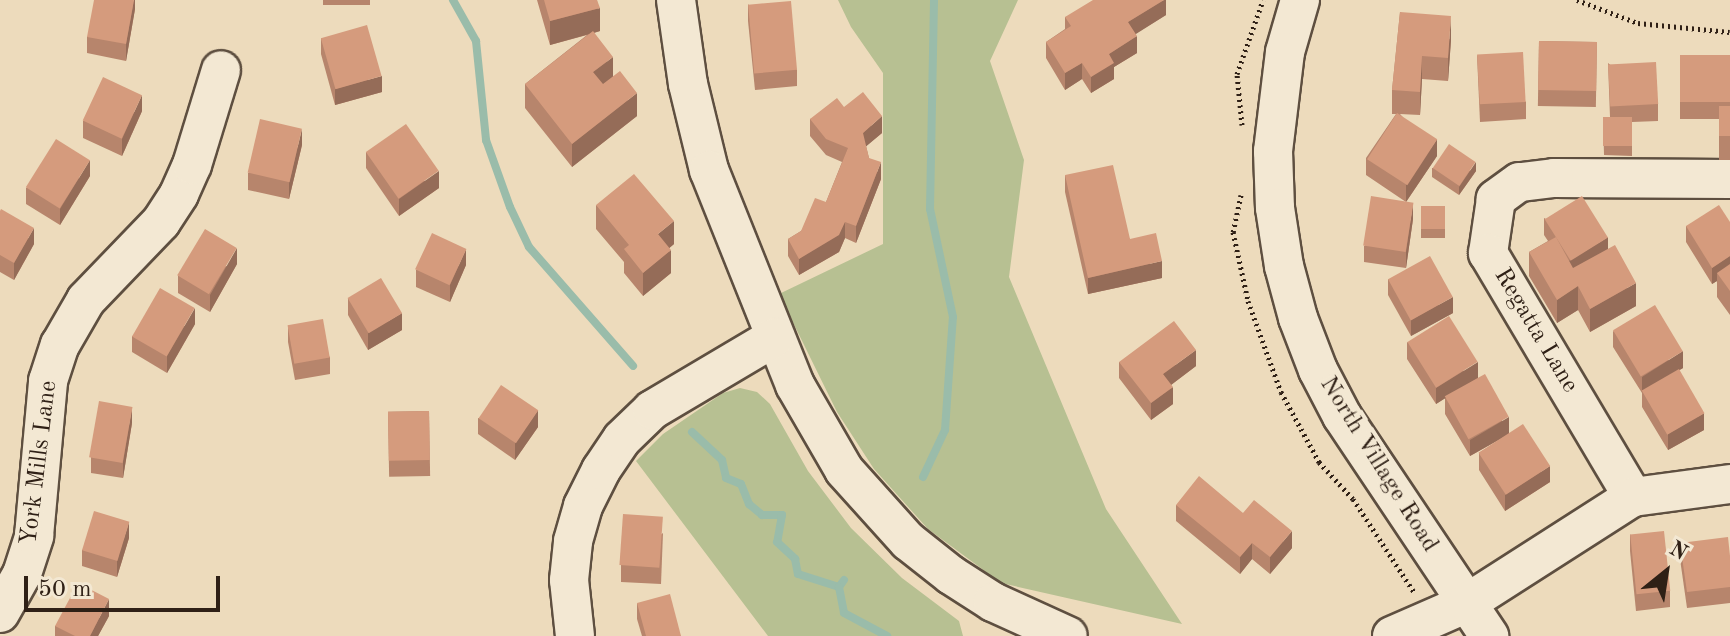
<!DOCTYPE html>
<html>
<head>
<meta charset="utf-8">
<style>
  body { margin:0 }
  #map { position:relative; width:1730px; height:636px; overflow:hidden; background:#eddbbc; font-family:"Old Standard TT",serif }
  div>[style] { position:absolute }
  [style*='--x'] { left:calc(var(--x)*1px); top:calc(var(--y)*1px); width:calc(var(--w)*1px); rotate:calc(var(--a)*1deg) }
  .green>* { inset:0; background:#b7c092 }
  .stream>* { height:8px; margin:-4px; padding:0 4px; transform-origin:4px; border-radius:4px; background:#9abcaa }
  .path>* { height:5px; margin-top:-2.5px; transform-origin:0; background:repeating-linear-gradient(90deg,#2f2016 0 2px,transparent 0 6px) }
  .roads { filter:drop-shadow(2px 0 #5e4f40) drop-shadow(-2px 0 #5e4f40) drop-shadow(0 2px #5e4f40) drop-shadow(0 -2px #5e4f40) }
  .minor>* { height:38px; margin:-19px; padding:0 19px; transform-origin:19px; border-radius:19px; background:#f3e8d3 }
  .wall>* { inset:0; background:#b7856c; transform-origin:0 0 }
  .shaded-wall>* { inset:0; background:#956c58 }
  .building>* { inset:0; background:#d59b7d; transform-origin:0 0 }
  span { translate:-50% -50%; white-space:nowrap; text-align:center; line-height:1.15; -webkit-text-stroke:8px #f3e8d3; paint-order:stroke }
  .street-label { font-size:24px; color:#2f2016 }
  .north { position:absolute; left:1626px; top:532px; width:80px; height:80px; -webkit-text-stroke:6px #f3e8d3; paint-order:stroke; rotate:30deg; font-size:22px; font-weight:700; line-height:32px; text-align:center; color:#2f2016 }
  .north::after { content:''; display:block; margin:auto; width:28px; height:36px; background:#2f2016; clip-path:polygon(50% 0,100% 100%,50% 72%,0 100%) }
  .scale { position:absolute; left:24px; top:576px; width:196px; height:36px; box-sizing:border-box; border:4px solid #2f2016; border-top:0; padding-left:10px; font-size:24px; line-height:28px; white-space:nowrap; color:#2f2016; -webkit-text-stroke:6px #f3e8d3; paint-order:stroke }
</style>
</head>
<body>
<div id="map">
  <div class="green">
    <i style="clip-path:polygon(838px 0,1018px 0,990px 61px,1024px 160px,1009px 277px,1106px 509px,1182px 624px,1001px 583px,928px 529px,874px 469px,837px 412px,779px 294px,883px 244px,883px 73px,851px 27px)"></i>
    <i style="clip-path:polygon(740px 388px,757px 392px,770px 404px,808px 471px,851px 528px,902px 578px,959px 621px,963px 636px,768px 636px,636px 461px,663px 434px,723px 393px)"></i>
  </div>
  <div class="stream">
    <i style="--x:453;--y:0;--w:47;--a:60.7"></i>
    <i style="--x:476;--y:41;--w:100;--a:84.2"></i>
    <i style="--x:486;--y:140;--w:71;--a:70.3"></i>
    <i style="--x:510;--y:207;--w:44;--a:64.6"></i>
    <i style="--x:529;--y:247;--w:158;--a:48.8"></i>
    <i style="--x:692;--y:432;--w:41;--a:43"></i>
    <i style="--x:722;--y:460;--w:18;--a:77"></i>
    <i style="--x:726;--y:478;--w:16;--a:22"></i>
    <i style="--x:741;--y:484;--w:22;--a:68"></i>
    <i style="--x:749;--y:504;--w:17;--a:40"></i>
    <i style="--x:762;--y:515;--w:20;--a:0"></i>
    <i style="--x:782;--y:515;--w:27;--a:100"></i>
    <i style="--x:777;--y:542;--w:25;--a:43"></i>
    <i style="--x:795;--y:559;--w:15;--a:79"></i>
    <i style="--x:798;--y:574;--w:43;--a:17.6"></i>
    <i style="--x:923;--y:477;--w:52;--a:-64.9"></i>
    <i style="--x:945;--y:430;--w:113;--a:-86"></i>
    <i style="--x:953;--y:317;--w:110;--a:-102"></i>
    <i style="--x:930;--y:209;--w:209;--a:-88.9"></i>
    <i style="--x:844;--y:580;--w:9;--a:126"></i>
    <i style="--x:839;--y:587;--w:26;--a:79"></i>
    <i style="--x:844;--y:613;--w:49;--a:28.1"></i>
  </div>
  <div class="path">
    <i style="--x:1577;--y:0;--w:65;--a:20.7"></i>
    <i style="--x:1638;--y:23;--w:92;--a:5.6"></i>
    <i style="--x:1242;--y:125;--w:51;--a:-95.6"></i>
    <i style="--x:1237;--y:74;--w:78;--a:-70.6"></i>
    <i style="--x:1241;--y:195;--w:38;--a:102"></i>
    <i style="--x:1233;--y:232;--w:71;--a:77.7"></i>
    <i style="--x:1248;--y:301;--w:97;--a:70.1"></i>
    <i style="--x:1281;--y:392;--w:80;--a:61.5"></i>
    <i style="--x:1319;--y:462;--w:50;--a:47.4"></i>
    <i style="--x:1353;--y:499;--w:111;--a:56.7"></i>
  </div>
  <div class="roads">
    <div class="minor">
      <i style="--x:676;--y:0;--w:85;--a:81.9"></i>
      <i style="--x:688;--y:84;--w:89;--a:76.3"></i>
      <i style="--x:709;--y:170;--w:232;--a:68.2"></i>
      <i style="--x:795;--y:385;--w:98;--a:60"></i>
      <i style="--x:844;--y:470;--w:96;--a:48"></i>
      <i style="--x:908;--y:541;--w:55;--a:38.3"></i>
      <i style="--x:951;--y:575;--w:50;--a:32.7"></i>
      <i style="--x:993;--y:602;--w:82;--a:24.4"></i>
      <i style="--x:1300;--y:0;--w:54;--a:106.1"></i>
      <i style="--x:1285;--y:52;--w:100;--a:96.9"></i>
      <i style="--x:1273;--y:151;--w:57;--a:88"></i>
      <i style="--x:1275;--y:208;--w:59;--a:81.2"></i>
      <i style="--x:1284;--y:266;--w:54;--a:74.9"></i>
      <i style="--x:1298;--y:318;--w:56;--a:69"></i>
      <i style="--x:1318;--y:370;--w:52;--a:62.4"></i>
      <i style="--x:1342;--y:416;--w:265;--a:56.2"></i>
      <i style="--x:1730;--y:179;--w:176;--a:-179.7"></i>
      <i style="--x:1554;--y:178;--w:35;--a:173"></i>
      <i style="--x:1519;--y:182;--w:29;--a:144"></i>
      <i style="--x:1496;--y:199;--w:55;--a:98.4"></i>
      <i style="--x:1488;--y:253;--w:284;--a:59.3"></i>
      <i style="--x:1633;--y:497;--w:98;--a:-7.6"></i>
      <i style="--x:0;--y:613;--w:45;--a:-60.6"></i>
      <i style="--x:22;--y:574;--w:40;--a:-72"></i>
      <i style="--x:34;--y:536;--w:156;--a:-84.8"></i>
      <i style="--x:48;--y:381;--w:38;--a:-72"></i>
      <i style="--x:60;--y:345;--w:52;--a:-60"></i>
      <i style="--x:86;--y:300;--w:108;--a:-46.1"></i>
      <i style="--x:161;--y:222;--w:33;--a:-57"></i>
      <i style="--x:179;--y:194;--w:32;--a:-66"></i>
      <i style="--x:192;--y:165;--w:99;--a:-73"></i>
      <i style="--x:575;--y:636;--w:56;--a:-96.1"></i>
      <i style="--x:569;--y:580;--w:39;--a:-84"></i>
      <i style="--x:573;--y:541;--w:36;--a:-74"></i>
      <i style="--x:583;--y:506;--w:40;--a:-63.4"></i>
      <i style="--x:601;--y:470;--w:37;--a:-56"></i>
      <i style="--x:622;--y:439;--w:42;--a:-44"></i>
      <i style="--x:652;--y:410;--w:143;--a:-30.7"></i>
      <i style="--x:1392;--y:636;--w:82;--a:-23.7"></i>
      <i style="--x:1467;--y:603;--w:197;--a:-32.6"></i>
    </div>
  </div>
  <div class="wall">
    <i style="clip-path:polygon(135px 0,135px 9px,126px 61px,87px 53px,87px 37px)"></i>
    <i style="left:323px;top:0;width:47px;height:5px"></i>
    <i style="clip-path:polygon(537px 0,597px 0,600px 31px,594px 33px,613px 76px,637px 116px,572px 167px,525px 108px,525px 84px,587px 35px,550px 45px)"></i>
    <i style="clip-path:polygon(1166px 0,1166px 15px,1135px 34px,1137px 53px,1114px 67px,1114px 79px,1091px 93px,1082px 79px,1065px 90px,1046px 58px,1046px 42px,1065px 29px,1065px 17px)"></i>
    <i style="clip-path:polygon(748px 4px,797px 70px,797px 86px,755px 90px,748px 21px)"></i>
    <i style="clip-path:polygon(1400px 12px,1451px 40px,1448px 81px,1422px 79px,1420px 115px,1400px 114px,1437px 156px,1406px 202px,1366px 175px,1366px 158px,1396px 114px,1392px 114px,1392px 90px)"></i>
    <i style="clip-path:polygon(321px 38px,382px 92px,335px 105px,321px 54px)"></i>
    <i style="left:1539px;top:41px;width:58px;height:65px;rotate:1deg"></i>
    <i style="clip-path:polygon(1477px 55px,1526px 102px,1526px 119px,1480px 122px)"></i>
    <i style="clip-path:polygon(1680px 55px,1730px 55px,1730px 160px,1719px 160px,1719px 119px,1680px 119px)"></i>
    <i style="clip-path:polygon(1608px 63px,1658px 104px,1658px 121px,1632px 122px,1632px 156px,1604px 155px,1603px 117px,1610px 117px)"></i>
    <i style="clip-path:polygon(844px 107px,882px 133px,866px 146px,869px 158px,881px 179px,856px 243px,845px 238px,839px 252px,799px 275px,788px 256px,788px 239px,801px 231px,826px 202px,842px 162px,826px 155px,810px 136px,810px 119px)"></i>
    <i style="clip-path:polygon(142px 111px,122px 156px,83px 138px,83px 121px)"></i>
    <i style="clip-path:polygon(302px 145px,289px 199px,248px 190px,248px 173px)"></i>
    <i style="clip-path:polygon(366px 152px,439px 188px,399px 216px,366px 168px)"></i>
    <i style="clip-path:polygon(1432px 168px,1476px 171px,1459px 195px,1432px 177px)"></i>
    <i style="clip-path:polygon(1065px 175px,1130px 239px,1162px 278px,1088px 294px,1065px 192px)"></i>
    <i style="clip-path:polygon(90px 176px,60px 225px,26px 204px,26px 188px)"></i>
    <i style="clip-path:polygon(596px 205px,674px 244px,669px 248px,671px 273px,643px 296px,624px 273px,624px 262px,596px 229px)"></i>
    <i style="left:1421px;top:206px;width:24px;height:32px"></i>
    <i style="clip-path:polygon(0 211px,34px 244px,14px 280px,0 272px)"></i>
    <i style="clip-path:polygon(1544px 218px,1608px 249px,1636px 306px,1590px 332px,1578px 310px,1557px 323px,1529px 276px,1529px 252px,1548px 241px,1544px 235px)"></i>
    <i style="clip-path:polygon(1413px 219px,1406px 268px,1364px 262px,1364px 246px)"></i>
    <i style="clip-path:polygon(1730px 222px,1730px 315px,1717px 297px,1717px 281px,1712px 284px,1686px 242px,1686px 226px)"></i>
    <i style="clip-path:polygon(237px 264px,210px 312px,178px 293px,178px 276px)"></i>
    <i style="clip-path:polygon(466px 265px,450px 302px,416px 287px,416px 270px)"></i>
    <i style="clip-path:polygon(1388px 279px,1453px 313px,1411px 336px,1388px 295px)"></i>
    <i style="clip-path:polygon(348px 298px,402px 330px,368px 350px,348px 315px)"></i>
    <i style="clip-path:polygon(195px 324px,167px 373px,132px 352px,132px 336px)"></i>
    <i style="clip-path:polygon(288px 326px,330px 357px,330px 374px,295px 380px,288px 342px)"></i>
    <i style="clip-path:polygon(1613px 331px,1683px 368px,1679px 370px,1704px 430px,1668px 450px,1642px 407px,1642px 393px,1613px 347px)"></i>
    <i style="clip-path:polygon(1407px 342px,1478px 378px,1509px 433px,1550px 482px,1505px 511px,1479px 470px,1479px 453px,1506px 436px,1470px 456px,1445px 414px,1445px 398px,1436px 404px,1407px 359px)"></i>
    <i style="clip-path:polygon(1119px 362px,1196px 366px,1171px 385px,1173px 404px,1151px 420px,1119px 378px)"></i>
    <i style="left:429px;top:411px;width:65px;height:41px;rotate:89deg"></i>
    <i style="clip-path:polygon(478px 418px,538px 427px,515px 460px,478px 434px)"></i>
    <i style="clip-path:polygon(132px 423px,123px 478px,91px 473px,91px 457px)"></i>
    <i style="clip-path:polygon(1176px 505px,1243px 513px,1292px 548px,1270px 574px,1252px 559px,1240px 574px,1176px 521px)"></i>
    <i style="clip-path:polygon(663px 533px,661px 584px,621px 582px,621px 565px)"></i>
    <i style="clip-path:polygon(1630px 534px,1670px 591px,1670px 607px,1636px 611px,1630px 551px)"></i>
    <i style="clip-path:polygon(129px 538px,117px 577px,82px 566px,82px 550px)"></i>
    <i style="clip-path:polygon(1680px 543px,1730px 556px,1730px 603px,1687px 608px,1680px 559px)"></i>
    <i style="clip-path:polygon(637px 603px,681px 636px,642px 636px,637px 619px)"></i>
    <i style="clip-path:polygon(109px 616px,98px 636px,55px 636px,55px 626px)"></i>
  </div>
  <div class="shaded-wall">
    <i style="clip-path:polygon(134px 0,135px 0,135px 9px,126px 61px,126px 44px)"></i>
    <i style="clip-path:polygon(1164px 0,1166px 0,1166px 15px,1128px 39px,1128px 22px)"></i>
    <i style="clip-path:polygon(600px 8px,600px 31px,550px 45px,550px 21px)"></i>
    <i style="clip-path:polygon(1451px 16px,1451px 40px,1448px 81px,1448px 58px)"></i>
    <i style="clip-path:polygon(1137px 36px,1137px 53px,1114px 67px,1114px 79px,1091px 93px,1091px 77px,1109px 54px)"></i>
    <i style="clip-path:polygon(1422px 56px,1422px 79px,1420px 115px,1420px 92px)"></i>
    <i style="clip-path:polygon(613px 57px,613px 80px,593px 96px,593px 72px)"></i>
    <i style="clip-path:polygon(1082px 63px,1082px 79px,1065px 90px,1065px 73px)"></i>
    <i style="clip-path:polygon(382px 76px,382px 92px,335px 105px,335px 89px)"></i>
    <i style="clip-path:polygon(637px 93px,637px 116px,572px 167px,572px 144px)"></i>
    <i style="clip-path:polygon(142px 95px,142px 111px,122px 156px,122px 139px)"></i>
    <i style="clip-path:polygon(882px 116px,882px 133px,863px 149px,863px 133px)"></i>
    <i style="clip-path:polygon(302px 129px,302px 145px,289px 199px,289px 183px)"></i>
    <i style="clip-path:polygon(1437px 139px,1437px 156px,1406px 202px,1406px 185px)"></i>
    <i style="clip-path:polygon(90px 160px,90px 176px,60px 225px,60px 209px)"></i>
    <i style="clip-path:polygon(881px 162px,881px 179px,856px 243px,856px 226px)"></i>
    <i style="clip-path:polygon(1476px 162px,1476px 171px,1459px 195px,1459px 187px)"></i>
    <i style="clip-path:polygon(439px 171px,439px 188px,399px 216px,399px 199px)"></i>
    <i style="clip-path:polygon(1413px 203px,1413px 219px,1406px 268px,1406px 252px)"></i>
    <i style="clip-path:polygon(674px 221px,674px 244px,658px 258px,658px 234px)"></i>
    <i style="clip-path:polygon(845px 222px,845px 238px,839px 252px,799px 275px,799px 259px)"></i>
    <i style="clip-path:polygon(34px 228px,34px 244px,14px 280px,14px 263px)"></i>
    <i style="clip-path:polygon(1608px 237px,1608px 254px,1569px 277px,1569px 261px)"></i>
    <i style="clip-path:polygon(237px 248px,237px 264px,210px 312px,210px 295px)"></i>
    <i style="clip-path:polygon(466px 249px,466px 265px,450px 302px,450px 285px)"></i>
    <i style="clip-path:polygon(671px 250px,671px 273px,643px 296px,643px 273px)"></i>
    <i style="clip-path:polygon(1730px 256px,1730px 273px,1717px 273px,1717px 281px,1712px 284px,1712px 268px)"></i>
    <i style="clip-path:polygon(1162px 261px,1162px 278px,1088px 294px,1088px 278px)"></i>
    <i style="clip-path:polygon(1636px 283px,1636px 306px,1590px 332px,1590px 309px)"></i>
    <i style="clip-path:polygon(1578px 286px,1578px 310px,1557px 323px,1557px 300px)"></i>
    <i style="clip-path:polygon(1453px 297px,1453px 313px,1411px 336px,1411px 320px)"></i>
    <i style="clip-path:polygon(195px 308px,195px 324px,167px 373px,167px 356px)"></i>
    <i style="clip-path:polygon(402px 313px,402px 330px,368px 350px,368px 333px)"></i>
    <i style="clip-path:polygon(1196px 350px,1196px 366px,1163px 391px,1163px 374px)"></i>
    <i style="clip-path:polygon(1683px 351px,1683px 368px,1644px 392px,1642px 390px,1642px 393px,1642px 377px)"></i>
    <i style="clip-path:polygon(1478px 362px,1478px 378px,1436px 404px,1436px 388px)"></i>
    <i style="clip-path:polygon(1173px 387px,1173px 404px,1151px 420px,1151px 403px)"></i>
    <i style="clip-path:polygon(132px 407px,132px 423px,123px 478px,123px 462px)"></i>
    <i style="clip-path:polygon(538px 410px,538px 427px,515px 460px,515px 443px)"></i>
    <i style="clip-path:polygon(1704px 413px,1704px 430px,1668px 450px,1668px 434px)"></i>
    <i style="clip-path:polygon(1509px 417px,1509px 434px,1470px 456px,1470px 440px)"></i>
    <i style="clip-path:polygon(1550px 466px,1550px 482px,1505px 511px,1505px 495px)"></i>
    <i style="clip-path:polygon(129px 522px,129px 538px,117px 577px,117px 560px)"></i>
    <i style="clip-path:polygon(1292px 531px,1292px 548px,1270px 574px,1270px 557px)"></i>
    <i style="clip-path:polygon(1252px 543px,1252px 559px,1240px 574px,1240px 557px)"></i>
    <i style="clip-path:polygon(109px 599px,109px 616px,98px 636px,90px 636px)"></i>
  </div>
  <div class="building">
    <i style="clip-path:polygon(94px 0,134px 0,126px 44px,87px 37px)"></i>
    <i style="clip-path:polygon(544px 0,597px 0,600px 8px,550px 21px)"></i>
    <i style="clip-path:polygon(1093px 0,1164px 0,1128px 22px,1137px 36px,1109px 54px,1114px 63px,1091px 77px,1082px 63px,1065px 73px,1046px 42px,1071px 26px,1065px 17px)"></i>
    <i style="left:791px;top:1px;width:69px;height:43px;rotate:85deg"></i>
    <i style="clip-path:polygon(1400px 12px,1451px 16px,1448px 58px,1422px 56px,1420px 92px,1392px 90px)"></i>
    <i style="left:367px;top:25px;width:53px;height:48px;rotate:74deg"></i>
    <i style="clip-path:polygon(593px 31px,613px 57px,593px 72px,603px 84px,620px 71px,637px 93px,572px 144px,525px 84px)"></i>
    <i style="left:1539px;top:41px;width:58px;height:49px;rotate:1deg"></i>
    <i style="left:1523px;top:52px;width:50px;height:46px;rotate:87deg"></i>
    <i style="left:1680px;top:55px;width:50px;height:47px"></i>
    <i style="left:1656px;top:62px;width:42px;height:48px;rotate:87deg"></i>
    <i style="left:103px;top:77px;width:43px;height:48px;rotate:25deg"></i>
    <i style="clip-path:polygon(863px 92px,882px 116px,863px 133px,869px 158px,881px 162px,856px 226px,845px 222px,839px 235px,799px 259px,788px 239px,801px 231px,815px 198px,826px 202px,848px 148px,826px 139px,810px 119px,837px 98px,844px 107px)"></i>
    <i style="left:1719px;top:106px;width:11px;height:30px"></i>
    <i style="left:1397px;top:113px;width:48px;height:55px;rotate:33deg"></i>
    <i style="left:1603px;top:117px;width:29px;height:29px"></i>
    <i style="left:260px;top:119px;width:43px;height:55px;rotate:13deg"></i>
    <i style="left:406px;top:124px;width:57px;height:49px;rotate:55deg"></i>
    <i style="left:56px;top:139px;width:40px;height:57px;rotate:32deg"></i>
    <i style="left:1449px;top:144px;width:32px;height:29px;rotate:34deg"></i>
    <i style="clip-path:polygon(1113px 165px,1130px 239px,1156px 233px,1162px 261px,1088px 278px,1065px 175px)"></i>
    <i style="clip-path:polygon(634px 174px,674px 221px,658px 234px,671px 250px,643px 273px,624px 249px,629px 245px,596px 205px)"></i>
    <i style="left:1371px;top:196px;width:43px;height:50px;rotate:9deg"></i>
    <i style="left:1582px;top:196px;width:49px;height:44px;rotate:58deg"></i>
    <i style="clip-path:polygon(1719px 205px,1730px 222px,1730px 256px,1712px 268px,1686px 226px)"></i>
    <i style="left:1421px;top:206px;width:24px;height:23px"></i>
    <i style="clip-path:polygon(1px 209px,34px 228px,14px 263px,0 255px,0 211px)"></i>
    <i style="left:205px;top:229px;width:37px;height:54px;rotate:31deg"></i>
    <i style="left:432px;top:233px;width:38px;height:40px;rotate:25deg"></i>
    <i style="clip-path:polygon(1556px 237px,1573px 268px,1615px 245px,1636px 283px,1590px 309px,1578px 286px,1557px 300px,1529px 252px)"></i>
    <i style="left:1430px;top:256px;width:47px;height:48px;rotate:61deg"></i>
    <i style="clip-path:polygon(1730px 264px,1730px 291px,1717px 273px)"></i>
    <i style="left:381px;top:278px;width:41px;height:39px;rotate:59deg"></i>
    <i style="left:160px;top:288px;width:40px;height:56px;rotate:30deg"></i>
    <i style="left:1655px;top:305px;width:54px;height:49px;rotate:59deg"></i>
    <i style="left:1449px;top:316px;width:54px;height:49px;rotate:58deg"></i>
    <i style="left:323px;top:319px;width:39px;height:36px;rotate:80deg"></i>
    <i style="clip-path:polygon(1174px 321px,1196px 350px,1163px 374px,1173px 387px,1151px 403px,1119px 362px)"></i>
    <i style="left:1679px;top:369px;width:51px;height:43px;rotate:60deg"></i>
    <i style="left:1485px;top:374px;width:49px;height:46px;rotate:61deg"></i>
    <i style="left:501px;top:385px;width:45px;height:40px;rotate:34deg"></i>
    <i style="left:99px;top:401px;width:34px;height:57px;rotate:10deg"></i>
    <i style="left:429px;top:411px;width:49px;height:41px;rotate:89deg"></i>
    <i style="left:1523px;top:424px;width:50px;height:53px;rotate:57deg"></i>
    <i style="clip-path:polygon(1199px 476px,1243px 513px,1254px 500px,1292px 531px,1270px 557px,1252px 543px,1240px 557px,1176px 505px)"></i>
    <i style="left:94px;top:511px;width:37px;height:41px;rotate:17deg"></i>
    <i style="left:623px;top:514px;width:40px;height:51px;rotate:4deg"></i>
    <i style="left:1664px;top:531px;width:60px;height:34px;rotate:84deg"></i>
    <i style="clip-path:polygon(1728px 537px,1730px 556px,1730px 587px,1687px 592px,1680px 543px)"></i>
    <i style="clip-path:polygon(78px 583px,109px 599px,90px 636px,75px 636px,55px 626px)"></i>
    <i style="clip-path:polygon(670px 594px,681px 636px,646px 636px,637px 603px)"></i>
  </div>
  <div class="street-label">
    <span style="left:1535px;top:331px;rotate:59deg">Regatta Lane</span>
    <span style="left:40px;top:463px;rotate:-83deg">York Mills Lane</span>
    <span style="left:1378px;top:465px;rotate:58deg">North Village Road</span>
  </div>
  <div class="north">N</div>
  <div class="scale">50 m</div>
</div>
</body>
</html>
